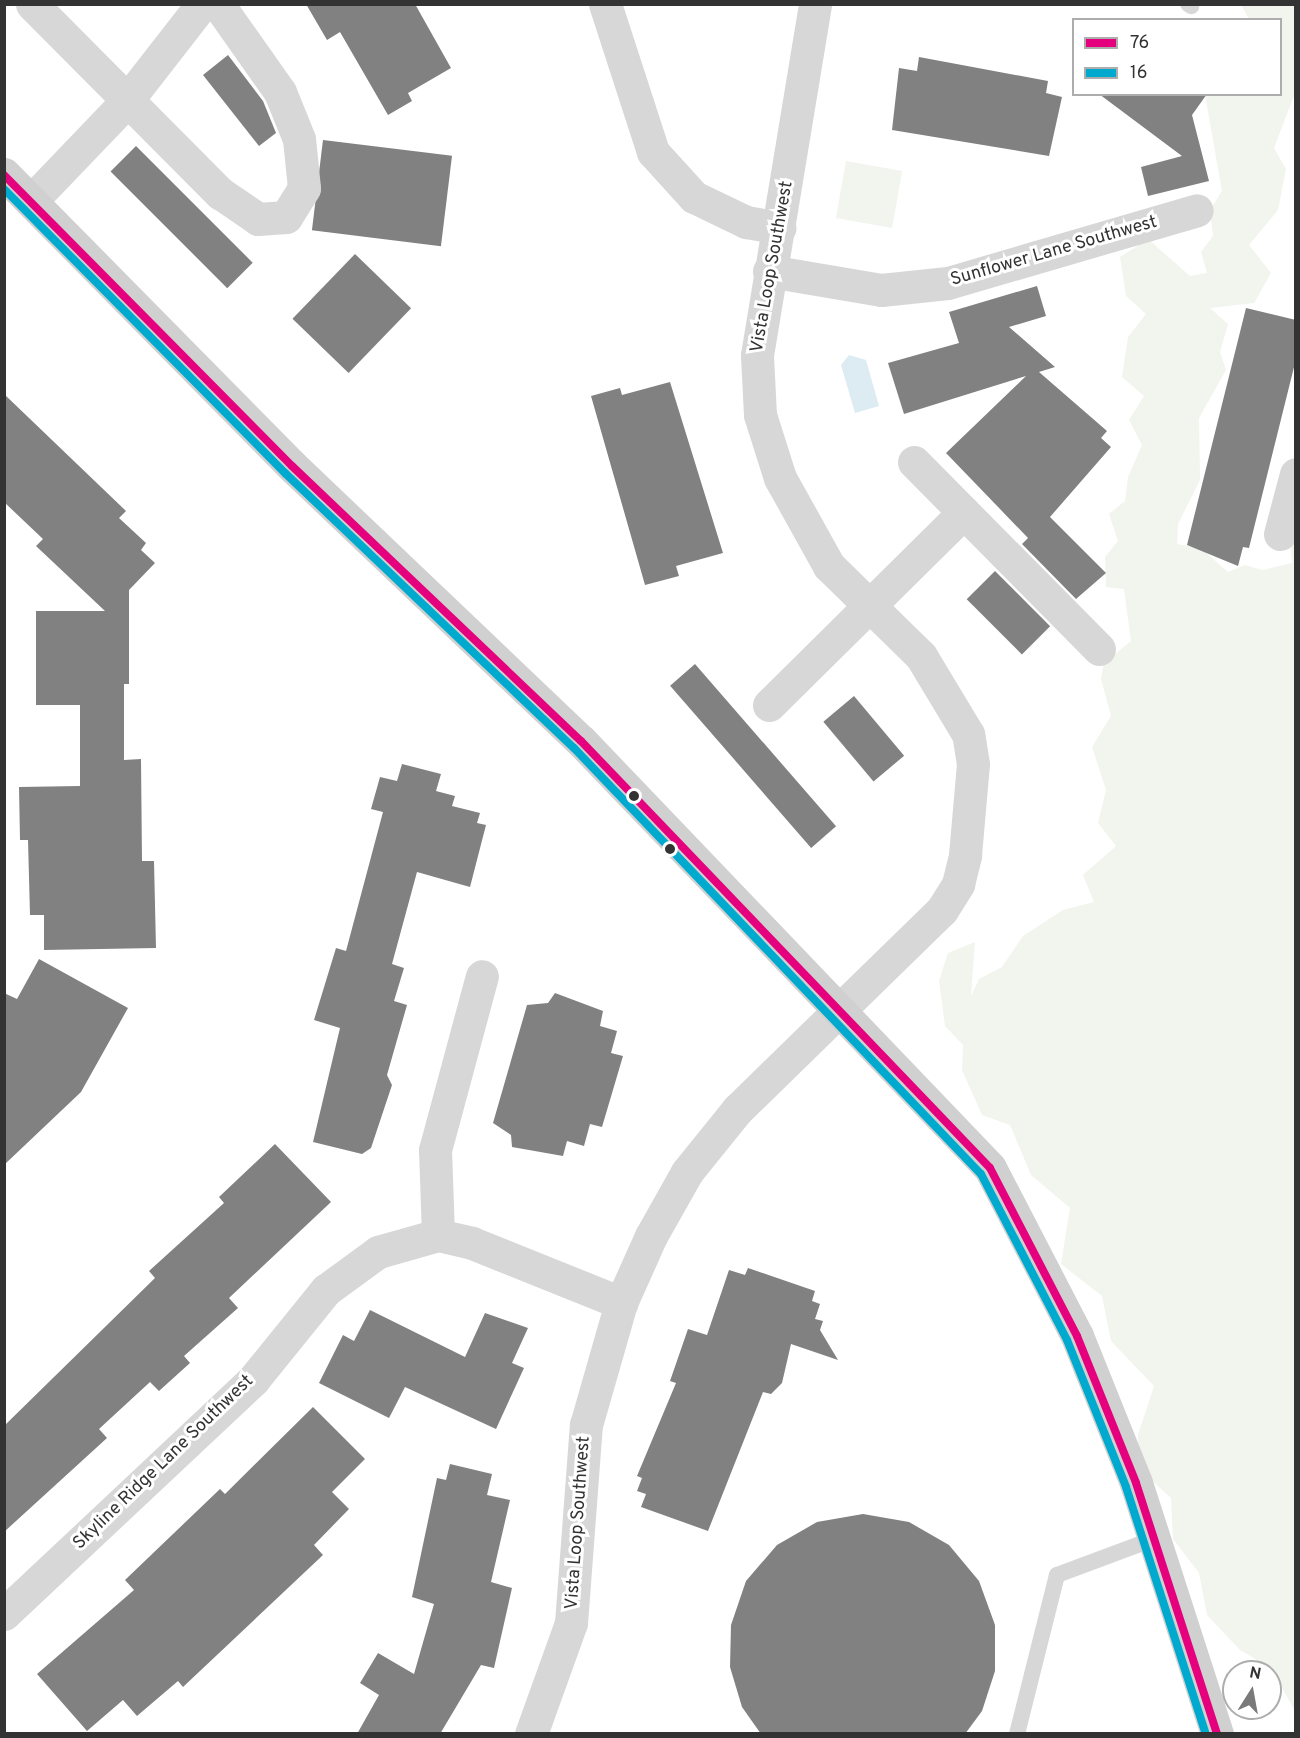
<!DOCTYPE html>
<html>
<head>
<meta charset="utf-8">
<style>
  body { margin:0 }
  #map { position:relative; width:1300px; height:1738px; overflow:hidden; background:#fff; font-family:Overpass,sans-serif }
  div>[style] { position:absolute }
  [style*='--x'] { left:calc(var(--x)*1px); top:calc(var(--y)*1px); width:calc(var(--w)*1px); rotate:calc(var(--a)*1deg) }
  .green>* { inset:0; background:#f1f5ed; transform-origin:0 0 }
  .water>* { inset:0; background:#ddebf3 }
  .building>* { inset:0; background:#818181; transform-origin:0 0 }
  .lane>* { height:16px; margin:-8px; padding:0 8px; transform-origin:8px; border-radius:8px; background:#d7d7d7 }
  .street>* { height:33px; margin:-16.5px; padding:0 16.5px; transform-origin:16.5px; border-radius:16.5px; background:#d7d7d7 }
  .secondary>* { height:33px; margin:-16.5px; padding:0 16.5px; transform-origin:16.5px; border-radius:16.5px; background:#d0d0d0 }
  .bus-1>* { height:8px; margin:-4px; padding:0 4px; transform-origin:4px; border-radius:4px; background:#e5007d }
  .bus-2>* { height:8px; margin:-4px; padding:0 4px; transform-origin:4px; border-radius:4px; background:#00a9ce }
  .dots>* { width:16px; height:16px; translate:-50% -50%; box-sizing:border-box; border:3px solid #fff; border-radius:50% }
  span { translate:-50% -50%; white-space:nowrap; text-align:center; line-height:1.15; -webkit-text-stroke:6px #fff; paint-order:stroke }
  .street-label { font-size:18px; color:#333 }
  .frame { position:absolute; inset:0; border:6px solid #333; pointer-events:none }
  .legend { position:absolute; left:1072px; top:18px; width:210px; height:78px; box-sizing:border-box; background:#fff; border:2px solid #adadad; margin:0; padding:8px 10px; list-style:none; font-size:18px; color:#333 }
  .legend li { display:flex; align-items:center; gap:12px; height:30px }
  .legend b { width:30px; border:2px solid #adadad }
  .north { position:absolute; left:1222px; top:1660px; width:60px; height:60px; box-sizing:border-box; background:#fff; border:2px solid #adadad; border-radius:50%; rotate:11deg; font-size:16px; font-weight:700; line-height:24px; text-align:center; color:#333 }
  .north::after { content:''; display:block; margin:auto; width:21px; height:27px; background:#7a7a7a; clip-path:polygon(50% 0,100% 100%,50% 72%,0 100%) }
</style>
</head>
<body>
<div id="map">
  <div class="green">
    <i style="clip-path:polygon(1241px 5px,1295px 5px,1295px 93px,1274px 148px,1286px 169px,1278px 210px,1249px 245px,1271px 273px,1254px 303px,1210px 308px,1228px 324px,1220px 352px,1226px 370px,1199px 418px,1200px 480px,1178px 524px,1177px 544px,1202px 549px,1228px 572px,1245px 565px,1263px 570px,1292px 563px,1290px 541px,1295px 536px,1295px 1711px,1271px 1668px,1240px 1650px,1207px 1615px,1199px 1573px,1173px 1539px,1171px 1498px,1139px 1469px,1138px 1435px,1154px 1386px,1111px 1341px,1102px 1296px,1061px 1264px,1070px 1208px,1031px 1175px,1010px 1125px,982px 1115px,962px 1070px,963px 1045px,945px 1026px,939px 981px,948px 953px,975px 942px,971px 996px,979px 979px,1002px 967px,1023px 936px,1063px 910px,1094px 902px,1083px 875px,1116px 846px,1098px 823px,1106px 790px,1092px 747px,1111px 716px,1101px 679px,1104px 663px,1131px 641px,1124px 589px,1106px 587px,1105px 557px,1118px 541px,1109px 514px,1125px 501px,1128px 477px,1142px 445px,1129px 420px,1144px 396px,1122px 377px,1128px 337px,1146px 314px,1126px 296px,1120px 257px,1148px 239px,1190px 276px,1207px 273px,1201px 252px,1213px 236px,1210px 210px,1222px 191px,1205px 95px,1280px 94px,1280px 20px,1249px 19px)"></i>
    <i style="left:846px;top:161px;width:57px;height:58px;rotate:10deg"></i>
  </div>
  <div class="water">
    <i style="clip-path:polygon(849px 355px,866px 360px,879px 406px,855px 413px,841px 365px)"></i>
  </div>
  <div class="building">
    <i style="clip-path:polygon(306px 4px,415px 4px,451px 68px,408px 93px,412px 101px,388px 115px,340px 32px,327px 40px)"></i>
    <i style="clip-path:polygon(228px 55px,263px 101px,276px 133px,259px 146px,203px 75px)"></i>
    <i style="clip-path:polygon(919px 57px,1048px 81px,1046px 93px,1062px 97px,1049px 156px,892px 130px,899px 68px,917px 71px)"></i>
    <i style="clip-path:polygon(1099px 94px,1207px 94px,1192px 115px,1209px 181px,1148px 196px,1141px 167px,1182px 156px)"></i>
    <i style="left:323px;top:140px;width:130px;height:91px;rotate:7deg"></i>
    <i style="left:136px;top:146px;width:165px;height:36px;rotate:45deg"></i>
    <i style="left:355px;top:254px;width:78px;height:90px;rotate:44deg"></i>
    <i style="clip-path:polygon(1037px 286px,1046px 316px,1009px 327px,1055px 367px,1039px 372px,1107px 431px,1101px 438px,1111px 447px,1050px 517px,1106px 573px,1076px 599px,1022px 544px,1028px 538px,946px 453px,1026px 376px,904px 414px,888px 363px,959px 343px,949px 312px)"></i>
    <i style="clip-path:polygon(1246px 308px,1296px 320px,1296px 359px,1249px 548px,1243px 547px,1238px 566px,1187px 545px)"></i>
    <i style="clip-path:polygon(670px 382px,723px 553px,676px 566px,679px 576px,645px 585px,591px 396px,620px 388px,622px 395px)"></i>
    <i style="clip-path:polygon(4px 394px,126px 511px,119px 518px,146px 543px,141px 550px,155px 563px,129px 590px,129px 684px,124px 684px,124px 760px,141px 759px,142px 861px,154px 861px,156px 948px,44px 950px,44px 915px,30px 915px,28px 840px,20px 840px,19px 787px,80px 786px,80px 705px,36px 705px,36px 611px,105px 611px,36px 546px,43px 539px,4px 502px)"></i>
    <i style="left:995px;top:571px;width:78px;height:40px;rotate:45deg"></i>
    <i style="left:695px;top:664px;width:215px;height:33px;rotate:49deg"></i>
    <i style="left:854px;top:696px;width:78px;height:40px;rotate:50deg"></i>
    <i style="clip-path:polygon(402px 764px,441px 774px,436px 791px,455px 796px,452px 806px,480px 813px,477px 823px,486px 825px,470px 887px,417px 872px,392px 964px,404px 968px,394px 1001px,407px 1005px,387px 1075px,392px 1085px,371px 1148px,362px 1154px,313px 1142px,340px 1028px,314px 1020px,336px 948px,346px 951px,383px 812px,371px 809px,380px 777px,397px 781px)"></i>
    <i style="clip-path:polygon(39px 959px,128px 1008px,81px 1092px,4px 1165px,4px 993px,17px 999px)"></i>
    <i style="clip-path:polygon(555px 993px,603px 1011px,600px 1026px,617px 1031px,611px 1053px,623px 1056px,602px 1127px,590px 1124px,584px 1146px,567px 1141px,563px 1156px,512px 1147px,511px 1135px,493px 1123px,527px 1005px,548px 1003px)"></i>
    <i style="clip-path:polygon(275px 1144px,331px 1202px,229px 1298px,238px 1308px,184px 1356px,190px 1363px,159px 1391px,150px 1382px,99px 1429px,107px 1438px,4px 1532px,4px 1426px,155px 1278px,149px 1271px,224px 1203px,219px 1197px)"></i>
    <i style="clip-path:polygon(748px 1268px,815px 1291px,812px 1301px,820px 1304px,815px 1319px,823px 1321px,820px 1330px,838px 1360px,791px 1344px,782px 1383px,771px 1394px,763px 1392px,708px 1531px,641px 1507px,646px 1494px,637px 1491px,642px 1478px,637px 1476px,676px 1383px,670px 1381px,688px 1329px,707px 1335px,729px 1270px,745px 1275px)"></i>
    <i style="clip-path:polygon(370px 1310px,465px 1357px,485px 1313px,528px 1328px,512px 1363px,524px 1368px,496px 1429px,405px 1387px,389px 1418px,319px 1383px,343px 1335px,354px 1341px)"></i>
    <i style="clip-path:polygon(313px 1407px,365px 1459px,332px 1492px,349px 1509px,314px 1545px,323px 1555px,183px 1687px,178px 1681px,137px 1716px,123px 1700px,87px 1731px,37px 1674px,134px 1590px,125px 1580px,220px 1489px,225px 1494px)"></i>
    <i style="clip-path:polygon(450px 1464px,492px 1474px,487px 1495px,510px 1500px,491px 1582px,512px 1588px,494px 1668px,481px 1665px,440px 1734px,357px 1734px,379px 1695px,360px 1683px,378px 1653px,414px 1674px,434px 1604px,412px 1597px,437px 1478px,446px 1480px)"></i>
    <i style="clip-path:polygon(863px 1514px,909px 1522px,949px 1545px,979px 1581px,995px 1625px,995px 1671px,982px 1711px,965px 1734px,761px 1734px,742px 1707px,730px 1667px,731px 1625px,746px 1581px,777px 1545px,817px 1522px)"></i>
  </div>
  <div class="lane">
    <i style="--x:1188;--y:4;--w:4;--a:34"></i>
    <i style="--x:1017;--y:1734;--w:164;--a:-75.9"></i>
    <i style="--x:1057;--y:1575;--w:103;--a:-20.4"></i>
  </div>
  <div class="street">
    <i style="--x:32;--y:4;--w:267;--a:45.2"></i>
    <i style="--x:220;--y:193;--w:46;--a:34.4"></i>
    <i style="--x:258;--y:219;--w:28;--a:-4"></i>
    <i style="--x:286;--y:217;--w:34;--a:-58"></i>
    <i style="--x:304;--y:188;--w:49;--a:-95.8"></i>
    <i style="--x:299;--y:139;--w:51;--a:-112"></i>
    <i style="--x:280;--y:92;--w:108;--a:-125.2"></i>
    <i style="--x:605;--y:4;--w:156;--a:72"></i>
    <i style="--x:653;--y:152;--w:61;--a:47.7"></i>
    <i style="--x:694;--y:197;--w:58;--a:25.7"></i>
    <i style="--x:746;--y:222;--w:34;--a:10"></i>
    <i style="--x:32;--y:200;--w:134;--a:-46.2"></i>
    <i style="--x:125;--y:103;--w:125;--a:-52.1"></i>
    <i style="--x:769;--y:271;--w:114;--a:9.6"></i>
    <i style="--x:881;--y:290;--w:67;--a:-6"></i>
    <i style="--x:948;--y:283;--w:259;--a:-16.3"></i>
    <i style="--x:914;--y:462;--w:263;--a:45.3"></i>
    <i style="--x:1280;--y:534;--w:62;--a:-75.1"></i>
    <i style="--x:769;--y:705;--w:274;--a:-44.7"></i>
    <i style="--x:438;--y:1235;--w:85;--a:-92"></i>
    <i style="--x:435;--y:1150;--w:180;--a:-74.9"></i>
    <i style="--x:4;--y:1614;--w:342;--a:-43.2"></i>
    <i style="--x:253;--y:1380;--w:116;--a:-51"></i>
    <i style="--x:326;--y:1290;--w:64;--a:-36.2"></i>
    <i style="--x:378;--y:1252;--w:62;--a:-15.8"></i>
    <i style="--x:438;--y:1235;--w:35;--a:13"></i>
    <i style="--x:472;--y:1243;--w:161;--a:21.9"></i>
    <i style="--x:531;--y:1734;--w:118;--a:-70.2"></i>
    <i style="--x:571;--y:1623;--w:199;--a:-85.7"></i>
    <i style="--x:586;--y:1425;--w:127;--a:-74"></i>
    <i style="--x:621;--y:1303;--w:73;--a:-65.9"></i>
    <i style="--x:651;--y:1236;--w:73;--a:-60.6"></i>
    <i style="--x:687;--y:1172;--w:80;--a:-51.1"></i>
    <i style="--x:737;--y:1110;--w:286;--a:-44.3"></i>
    <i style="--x:942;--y:910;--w:31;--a:-58"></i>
    <i style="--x:958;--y:884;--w:30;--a:-76"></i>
    <i style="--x:965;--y:855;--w:91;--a:-85"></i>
    <i style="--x:973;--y:764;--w:30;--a:-99"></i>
    <i style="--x:968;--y:734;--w:91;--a:-121.1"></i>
    <i style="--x:921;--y:656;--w:129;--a:-135.6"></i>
    <i style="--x:829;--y:566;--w:101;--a:-119.1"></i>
    <i style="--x:780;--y:478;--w:66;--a:-107.6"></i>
    <i style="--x:760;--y:415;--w:60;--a:-92.9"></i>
    <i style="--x:757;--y:355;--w:356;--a:-80.6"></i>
  </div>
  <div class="secondary">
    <i style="--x:4;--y:174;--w:410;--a:45.4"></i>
    <i style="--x:292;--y:466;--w:399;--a:43.6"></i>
    <i style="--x:581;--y:741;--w:591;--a:46.23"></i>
    <i style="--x:990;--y:1168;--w:189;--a:62.6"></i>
    <i style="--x:1077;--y:1336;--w:158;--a:68.1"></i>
    <i style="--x:1136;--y:1483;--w:264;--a:72.1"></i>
  </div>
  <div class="bus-1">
    <i style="--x:4;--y:175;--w:409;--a:45.3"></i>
    <i style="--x:292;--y:466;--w:399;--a:43.6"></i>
    <i style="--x:581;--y:741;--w:591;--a:46.23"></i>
    <i style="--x:990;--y:1168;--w:189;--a:62.6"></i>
    <i style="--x:1077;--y:1336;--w:158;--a:68.1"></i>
    <i style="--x:1136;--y:1483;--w:264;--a:72.1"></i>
  </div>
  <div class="bus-2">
    <i style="--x:4;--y:189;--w:400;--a:45.3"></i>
    <i style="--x:285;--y:473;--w:399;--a:43.6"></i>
    <i style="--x:574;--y:748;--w:589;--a:46.31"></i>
    <i style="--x:981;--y:1174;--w:187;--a:62.6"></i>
    <i style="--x:1067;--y:1340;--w:158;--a:68.1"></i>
    <i style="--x:1126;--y:1487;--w:260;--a:72.1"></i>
  </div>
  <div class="dots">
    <i style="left:634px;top:796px;background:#333"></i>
    <i style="left:670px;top:849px;background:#333"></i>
  </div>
  <div class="street-label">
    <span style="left:1054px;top:252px;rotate:-16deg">Sunflower Lane Southwest</span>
    <span style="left:773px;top:267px;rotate:-80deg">Vista Loop Southwest</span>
    <span style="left:164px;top:1463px;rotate:-44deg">Skyline Ridge Lane Southwest</span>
    <span style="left:579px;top:1523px;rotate:-86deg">Vista Loop Southwest</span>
  </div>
  <div class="frame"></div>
  <ul class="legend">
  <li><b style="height:8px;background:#e5007d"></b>76</li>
  <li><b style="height:8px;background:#00a9ce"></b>16</li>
  </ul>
  <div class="north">N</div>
</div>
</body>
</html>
